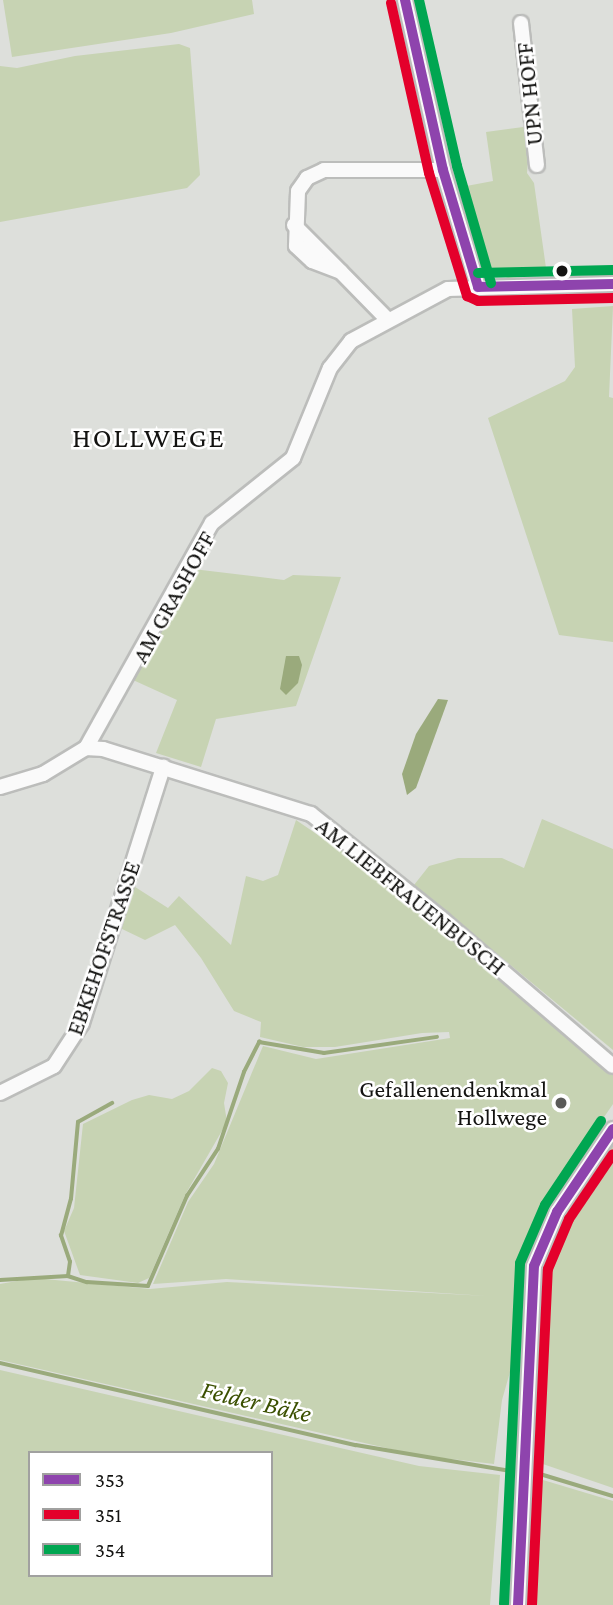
<!DOCTYPE html>
<html>
<head>
<meta charset="utf-8">
<style>
  body { margin:0 }
  #map { position:relative; width:613px; height:1605px; overflow:hidden; background:#dddfdb; font-family:"Crimson Pro",serif }
  div>[style] { position:absolute }
  [style*='--x'] { left:calc(var(--x)*1px); top:calc(var(--y)*1px); width:calc(var(--w)*1px); rotate:calc(var(--a)*1deg) }
  .green>* { inset:0; background:#c7d3b3 }
  .water>* { inset:0; background:#9aaa7c }
  .stream>* { height:3.5px; margin:-1.75px; padding:0 1.75px; transform-origin:1.75px; border-radius:1.75px; background:#9aaa7c }
  .roads { filter:drop-shadow(2px 0 #bcbdbb) drop-shadow(-2px 0 #bcbdbb) drop-shadow(0 2px #bcbdbb) drop-shadow(0 -2px #bcbdbb) }
  .minor>* { height:14px; margin:-7px; padding:0 7px; transform-origin:7px; border-radius:7px; background:#fafafa }
  .bus-1>* { height:10px; margin:-5px; padding:0 5px; transform-origin:5px; border-radius:5px; background:#8e44ad }
  .bus-2>* { height:10px; margin:-5px; padding:0 5px; transform-origin:5px; border-radius:5px; background:#e4002b }
  .bus-3>* { height:10px; margin:-5px; padding:0 5px; transform-origin:5px; border-radius:5px; background:#00a651 }
  .dots>* { width:19px; height:19px; translate:-50% -50%; box-sizing:border-box; border:4px solid #fff; border-radius:50% }
  span { translate:-50% -50%; white-space:nowrap; text-align:center; line-height:1.15; -webkit-text-stroke:5px #fff; paint-order:stroke }
  .street-label { font-size:24px; color:#131311 }
  .poi-label { font-size:24px; color:#131311 }
  .right { translate:-100% -50%; text-align:right }
  .water-label { font-size:26px; color:#3b5001; font-style:italic }
  .quarter-label { font-size:28px; color:#131311; letter-spacing:2px }
  .legend { position:absolute; left:28px; top:1451px; width:245px; height:126px; box-sizing:border-box; background:#fff; border:2px solid #a1a1a0; margin:0; padding:9px 12px; list-style:none; font-size:21px; color:#131311 }
  .legend li { display:flex; align-items:center; gap:14px; height:35px }
  .legend b { width:35px; border:2px solid #a1a1a0 }
</style>
</head>
<body>
<div id="map">
  <div class="green">
    <i style="clip-path:polygon(3px 0,252px 0,254px 14px,171px 33px,12px 57px)"></i>
    <i style="clip-path:polygon(179px 44px,190px 48px,200px 175px,187px 188px,0 222px,0 66px,17px 68px,75px 56px)"></i>
    <i style="clip-path:polygon(531px 126px,527px 173px,534px 183px,547px 275px,508px 278px,483px 267px,461px 187px,493px 181px,486px 132px)"></i>
    <i style="clip-path:polygon(613px 306px,609px 397px,613px 398px,613px 642px,559px 635px,488px 418px,565px 381px,575px 367px,572px 309px)"></i>
    <i style="clip-path:polygon(193px 569px,284px 580px,293px 575px,341px 577px,296px 706px,216px 719px,201px 767px,156px 753px,177px 700px,133px 680px)"></i>
    <i style="clip-path:polygon(542px 819px,613px 849px,613px 1050px,414px 885px,429px 866px,458px 858px,502px 858px,524px 868px)"></i>
    <i style="clip-path:polygon(296px 820px,371px 871px,369px 865px,613px 1072px,613px 1104px,541px 1209px,519px 1258px,516px 1351px,502px 1400px,494px 1464px,417px 1455px,0 1360px,0 1284px,34px 1278px,150px 1289px,227px 1282px,487px 1296px,226px 1279px,153px 1284px,188px 1202px,214px 1164px,263px 1046px,316px 1059px,450px 1038px,449px 1032px,422px 1033px,335px 1047px,303px 1047px,260px 1037px,261px 1022px,234px 1011px,201px 958px,175px 925px,145px 940px,120px 928px,132px 885px,168px 908px,179px 896px,231px 945px,246px 876px,263px 881px,278px 875px)"></i>
    <i style="clip-path:polygon(212px 1068px,221px 1071px,228px 1083px,224px 1103px,227px 1122px,185px 1195px,149px 1278px,138px 1283px,80px 1275px,64px 1231px,74px 1208px,83px 1124px,132px 1100px,149px 1095px,172px 1099px,189px 1091px)"></i>
    <i style="clip-path:polygon(613px 1144px,613px 1488px,537px 1462px,546px 1272px,559px 1231px)"></i>
    <i style="clip-path:polygon(evenodd,0 1370px,419px 1466px,500px 1475px,490px 1605px,0 1605px,0 1370px,30px 1453px,271px 1453px,271px 1575px,30px 1575px,30px 1453px)"></i>
    <i style="clip-path:polygon(543px 1480px,613px 1501px,613px 1605px,529px 1605px,538px 1486px)"></i>
  </div>
  <div class="water">
    <i style="clip-path:polygon(286px 656px,299px 656px,302px 665px,298px 683px,286px 695px,280px 689px)"></i>
    <i style="clip-path:polygon(438px 699px,448px 700px,416px 788px,407px 795px,402px 774px,416px 734px)"></i>
  </div>
  <div class="stream">
    <i style="--x:68;--y:1276;--w:20;--a:18"></i>
    <i style="--x:87;--y:1282;--w:61;--a:3.8"></i>
    <i style="--x:148;--y:1286;--w:98;--a:-66.6"></i>
    <i style="--x:187;--y:1196;--w:56;--a:-56.6"></i>
    <i style="--x:218;--y:1149;--w:81;--a:-71.3"></i>
    <i style="--x:244;--y:1072;--w:34;--a:-63"></i>
    <i style="--x:259;--y:1042;--w:66;--a:9.6"></i>
    <i style="--x:324;--y:1053;--w:114;--a:-8.1"></i>
    <i style="--x:0;--y:1280;--w:68;--a:-3.4"></i>
    <i style="--x:68;--y:1276;--w:14;--a:-82"></i>
    <i style="--x:70;--y:1262;--w:28;--a:-109"></i>
    <i style="--x:61;--y:1236;--w:38;--a:-75"></i>
    <i style="--x:71;--y:1199;--w:77;--a:-84.8"></i>
    <i style="--x:78;--y:1122;--w:39;--a:-29"></i>
    <i style="--x:0;--y:1363;--w:365;--a:13"></i>
    <i style="--x:356;--y:1445;--w:152;--a:9.5"></i>
    <i style="--x:537;--y:1473;--w:79;--a:16.8"></i>
  </div>
  <div class="roads">
    <div class="minor">
      <i style="--x:405;--y:0;--w:174;--a:77.4"></i>
      <i style="--x:443;--y:170;--w:122;--a:73.3"></i>
      <i style="--x:521;--y:23;--w:143;--a:83.6"></i>
      <i style="--x:294;--y:225;--w:65;--a:45"></i>
      <i style="--x:387;--y:319;--w:66;--a:-134.4"></i>
      <i style="--x:341;--y:272;--w:31;--a:-159"></i>
      <i style="--x:312;--y:261;--w:22;--a:-137"></i>
      <i style="--x:296;--y:246;--w:55;--a:-87.9"></i>
      <i style="--x:298;--y:191;--w:16;--a:-55"></i>
      <i style="--x:307;--y:178;--w:19;--a:-25"></i>
      <i style="--x:324;--y:170;--w:119;--a:0"></i>
      <i style="--x:86;--y:748;--w:17;--a:3"></i>
      <i style="--x:103;--y:749;--w:218;--a:17.4"></i>
      <i style="--x:311;--y:814;--w:168;--a:38.7"></i>
      <i style="--x:442;--y:919;--w:225;--a:40.7"></i>
      <i style="--x:0;--y:787;--w:45;--a:-16.8"></i>
      <i style="--x:43;--y:774;--w:50;--a:-31.2"></i>
      <i style="--x:86;--y:748;--w:258;--a:-60.8"></i>
      <i style="--x:212;--y:523;--w:104;--a:-38.7"></i>
      <i style="--x:293;--y:458;--w:97;--a:-67.7"></i>
      <i style="--x:330;--y:368;--w:34;--a:-52"></i>
      <i style="--x:351;--y:341;--w:110;--a:-28.2"></i>
      <i style="--x:448;--y:289;--w:165;--a:-1.7"></i>
      <i style="--x:0;--y:1093;--w:60;--a:-26.6"></i>
      <i style="--x:54;--y:1066;--w:51;--a:-56.9"></i>
      <i style="--x:82;--y:1023;--w:269;--a:-72.4"></i>
      <i style="--x:518;--y:1605;--w:339;--a:-87.3"></i>
      <i style="--x:534;--y:1266;--w:59;--a:-66.9"></i>
      <i style="--x:557;--y:1212;--w:100;--a:-56"></i>
    </div>
  </div>
  <div class="bus-1">
    <i style="--x:405;--y:0;--w:174;--a:77.4"></i>
    <i style="--x:443;--y:170;--w:122;--a:73.3"></i>
    <i style="--x:478;--y:287;--w:135;--a:-1.3"></i>
    <i style="--x:518;--y:1605;--w:339;--a:-87.3"></i>
    <i style="--x:534;--y:1266;--w:59;--a:-66.9"></i>
    <i style="--x:557;--y:1212;--w:100;--a:-56"></i>
  </div>
  <div class="bus-2">
    <i style="--x:391;--y:3;--w:174;--a:77.4"></i>
    <i style="--x:429;--y:173;--w:129;--a:72.8"></i>
    <i style="--x:467;--y:296;--w:12;--a:24"></i>
    <i style="--x:478;--y:301;--w:135;--a:-1.3"></i>
    <i style="--x:532;--y:1605;--w:336;--a:-87.3"></i>
    <i style="--x:548;--y:1269;--w:54;--a:-67.2"></i>
    <i style="--x:569;--y:1219;--w:78;--a:-55.9"></i>
  </div>
  <div class="bus-3">
    <i style="--x:419;--y:0;--w:170;--a:77.1"></i>
    <i style="--x:457;--y:166;--w:122;--a:73.8"></i>
    <i style="--x:478;--y:273;--w:135;--a:-1.3"></i>
    <i style="--x:504;--y:1604;--w:341;--a:-87.3"></i>
    <i style="--x:520;--y:1263;--w:63;--a:-66.7"></i>
    <i style="--x:545;--y:1205;--w:101;--a:-56.3"></i>
  </div>
  <div class="dots">
    <i style="left:562px;top:271px;background:#131311"></i>
    <i style="left:561px;top:1103px;background:#5a5a58"></i>
  </div>
  <div class="street-label">
    <span style="left:529px;top:94px;rotate:-96deg">UPN HOFF</span>
    <span style="left:173px;top:597px;rotate:-61deg">AM GRASHOFF</span>
    <span style="left:411px;top:896px;rotate:39deg">AM LIEBFRAUENBUSCH</span>
    <span style="left:103px;top:948px;rotate:-71deg">EBKEHOFSTRASSE</span>
  </div>
  <div class="poi-label">
    <span class="right" style="left:547px;top:1103px">Gefallenendenkmal<br>Hollwege</span>
  </div>
  <div class="water-label">
    <span style="left:256px;top:1402px;rotate:13deg">Felder Bäke</span>
  </div>
  <div class="quarter-label">
    <span style="left:149px;top:438px">HOLLWEGE</span>
  </div>
  <ul class="legend">
  <li><b style="height:9px;background:#8e44ad"></b>353</li>
  <li><b style="height:9px;background:#e4002b"></b>351</li>
  <li><b style="height:9px;background:#00a651"></b>354</li>
  </ul>
</div>
</body>
</html>
